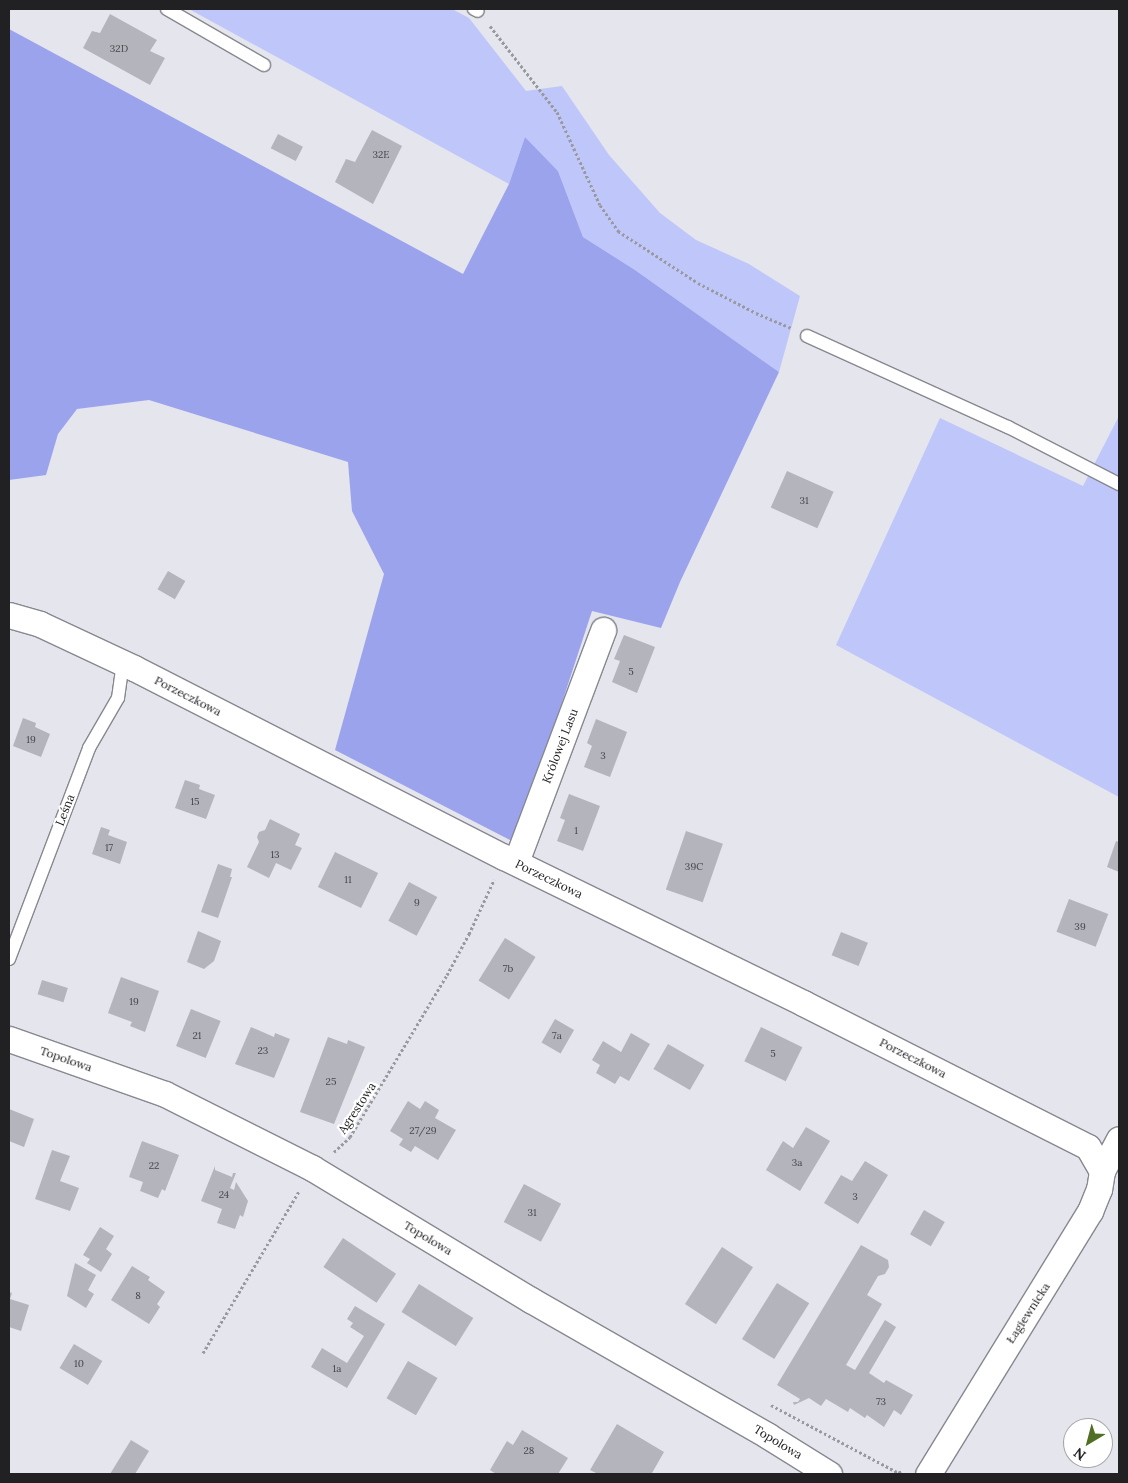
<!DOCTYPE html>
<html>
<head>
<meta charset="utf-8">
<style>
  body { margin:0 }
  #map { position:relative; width:1128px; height:1483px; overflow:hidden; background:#e4e5ed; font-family:Lora,serif }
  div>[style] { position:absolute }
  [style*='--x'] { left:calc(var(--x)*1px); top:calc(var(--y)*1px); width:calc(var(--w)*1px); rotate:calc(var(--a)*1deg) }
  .green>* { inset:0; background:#bfc6fa }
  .forest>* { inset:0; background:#9ba3ed }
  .building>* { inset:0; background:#b3b4bc; transform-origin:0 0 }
  .path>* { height:3px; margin-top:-1.5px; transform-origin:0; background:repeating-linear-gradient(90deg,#999aa0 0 2.5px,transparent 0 5px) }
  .roads { filter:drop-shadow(1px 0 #878890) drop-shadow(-1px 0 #878890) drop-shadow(0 1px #878890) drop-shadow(0 -1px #878890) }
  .service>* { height:12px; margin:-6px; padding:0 6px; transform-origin:6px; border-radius:6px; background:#fff }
  .minor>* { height:25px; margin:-12.5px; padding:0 12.5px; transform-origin:12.5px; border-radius:12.5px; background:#fff }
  span { translate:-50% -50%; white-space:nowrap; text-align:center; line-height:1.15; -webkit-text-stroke:4.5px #fff; paint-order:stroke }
  .number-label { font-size:10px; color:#46464a }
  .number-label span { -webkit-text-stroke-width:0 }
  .street-label { font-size:12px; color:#212124 }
  .frame { position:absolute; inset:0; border:10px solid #212124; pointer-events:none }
  .north { position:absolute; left:1063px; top:1418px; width:50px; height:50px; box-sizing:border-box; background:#fff; border:1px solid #a6a6a7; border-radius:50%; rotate:217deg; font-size:14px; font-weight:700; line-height:20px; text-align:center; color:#212124 }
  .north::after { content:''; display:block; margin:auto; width:18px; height:22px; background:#506e24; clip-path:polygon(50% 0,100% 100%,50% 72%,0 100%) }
</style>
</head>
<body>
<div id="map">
  <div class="green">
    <i style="clip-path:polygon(189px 9px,452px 9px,469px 18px,526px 91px,562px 86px,609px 155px,660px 213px,696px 240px,749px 264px,800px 296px,779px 372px,635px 270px,583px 237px,558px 171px,525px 137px,509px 184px)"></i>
    <i style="clip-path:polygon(1119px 416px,1119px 797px,836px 645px,940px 418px,1083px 486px)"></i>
  </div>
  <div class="forest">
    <i style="clip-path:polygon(9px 29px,463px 274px,509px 184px,525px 137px,558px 171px,583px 237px,635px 270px,779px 372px,680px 582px,661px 628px,592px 611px,516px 843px,335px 750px,384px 574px,352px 511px,348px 462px,149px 400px,77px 409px,58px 434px,46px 475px,9px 480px)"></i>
  </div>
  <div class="building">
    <i style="clip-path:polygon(110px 14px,157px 40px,150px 51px,165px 58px,150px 85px,83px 48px,92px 31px,100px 33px)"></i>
    <i style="clip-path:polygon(372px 130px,402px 146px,373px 204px,335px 182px,346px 159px,355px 162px)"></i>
    <i style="left:278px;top:134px;width:28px;height:16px;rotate:27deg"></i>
    <i style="left:787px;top:471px;width:51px;height:40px;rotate:24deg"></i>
    <i style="left:168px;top:571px;width:20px;height:21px;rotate:30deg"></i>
    <i style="clip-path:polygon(624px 635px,655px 647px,637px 693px,612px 682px,620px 661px,614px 659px)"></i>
    <i style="clip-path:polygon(23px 718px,36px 723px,35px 727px,50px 734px,41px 757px,13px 746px)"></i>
    <i style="clip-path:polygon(596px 719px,627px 732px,610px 777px,584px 767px,592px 746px,587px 743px)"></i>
    <i style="clip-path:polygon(185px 780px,200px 785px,199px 789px,215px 795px,206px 819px,175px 808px)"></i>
    <i style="clip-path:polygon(569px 794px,600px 806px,583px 851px,557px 841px,565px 820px,560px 818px)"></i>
    <i style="clip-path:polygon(270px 819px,300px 834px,295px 845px,302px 848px,291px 870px,276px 863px,269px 878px,247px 867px,259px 842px,257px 837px,259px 832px,265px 830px)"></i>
    <i style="clip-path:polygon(101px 827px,110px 830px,108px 835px,127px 842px,120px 864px,92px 854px)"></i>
    <i style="left:686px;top:831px;width:39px;height:62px;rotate:19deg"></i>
    <i style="clip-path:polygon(1116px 841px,1119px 842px,1119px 872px,1107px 867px)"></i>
    <i style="left:335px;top:852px;width:48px;height:39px;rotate:26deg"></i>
    <i style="clip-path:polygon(218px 864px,232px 869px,230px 877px,232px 877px,218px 918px,201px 912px)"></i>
    <i style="left:409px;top:882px;width:32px;height:44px;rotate:28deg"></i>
    <i style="left:1069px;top:899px;width:42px;height:35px;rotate:21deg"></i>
    <i style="clip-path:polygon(198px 931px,221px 941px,214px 961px,204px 969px,187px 962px)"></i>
    <i style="left:841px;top:932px;width:29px;height:25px;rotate:22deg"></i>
    <i style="left:505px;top:938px;width:36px;height:50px;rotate:32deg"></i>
    <i style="clip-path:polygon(121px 977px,159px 991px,145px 1032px,130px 1026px,132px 1022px,108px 1013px)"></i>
    <i style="left:42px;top:980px;width:27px;height:15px;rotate:17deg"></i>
    <i style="left:191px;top:1009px;width:32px;height:40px;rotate:22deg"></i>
    <i style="left:555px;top:1019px;width:22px;height:27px;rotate:30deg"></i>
    <i style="clip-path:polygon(251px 1027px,274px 1037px,275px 1033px,290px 1039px,274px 1078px,235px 1064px)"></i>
    <i style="left:761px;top:1027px;width:46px;height:38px;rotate:26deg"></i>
    <i style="clip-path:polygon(631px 1033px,650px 1044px,629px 1081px,620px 1076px,615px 1084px,596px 1073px,600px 1065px,592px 1060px,603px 1041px,621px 1052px)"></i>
    <i style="clip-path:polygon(328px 1037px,347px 1044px,348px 1040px,365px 1047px,334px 1124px,300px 1112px)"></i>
    <i style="left:668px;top:1044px;width:42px;height:29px;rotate:30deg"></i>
    <i style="clip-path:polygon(408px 1101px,420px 1109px,425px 1101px,439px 1110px,435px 1118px,456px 1130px,438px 1160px,415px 1146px,411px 1152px,399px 1145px,403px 1139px,390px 1131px)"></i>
    <i style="clip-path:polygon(9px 1109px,34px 1119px,24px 1147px,9px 1141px)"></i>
    <i style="clip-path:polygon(806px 1127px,830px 1141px,800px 1191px,766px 1170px,783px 1141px,793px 1148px)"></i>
    <i style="clip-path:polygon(142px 1141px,179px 1155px,165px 1191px,162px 1189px,158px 1198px,140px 1191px,143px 1182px,129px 1177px)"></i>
    <i style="clip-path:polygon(52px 1150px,70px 1156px,60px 1181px,79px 1188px,70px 1211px,35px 1199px)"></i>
    <i style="clip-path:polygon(865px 1161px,888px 1175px,858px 1224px,824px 1203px,841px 1175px,852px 1181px)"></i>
    <i style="clip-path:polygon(215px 1166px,215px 1170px,232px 1177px,233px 1173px,236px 1173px,230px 1188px,234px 1190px,236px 1182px,248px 1201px,243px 1217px,240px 1215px,235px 1229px,217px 1223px,222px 1209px,201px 1201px)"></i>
    <i style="left:524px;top:1184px;width:42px;height:43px;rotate:28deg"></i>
    <i style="left:924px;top:1210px;width:24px;height:28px;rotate:30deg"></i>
    <i style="clip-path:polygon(100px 1227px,114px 1236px,106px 1249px,112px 1254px,101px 1272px,87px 1263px,90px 1259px,83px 1255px)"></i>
    <i style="left:343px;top:1238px;width:64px;height:35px;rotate:34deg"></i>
    <i style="clip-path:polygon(861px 1245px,888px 1260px,889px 1267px,885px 1274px,878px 1276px,867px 1295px,882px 1304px,846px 1365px,855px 1370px,885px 1320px,896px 1327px,869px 1373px,884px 1383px,886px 1380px,913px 1395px,901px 1415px,894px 1410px,884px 1427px,867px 1415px,865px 1418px,850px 1408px,848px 1412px,826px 1399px,821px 1406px,809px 1398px,794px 1405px,793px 1402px,798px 1402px,800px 1399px,777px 1385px)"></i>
    <i style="left:722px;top:1247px;width:37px;height:68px;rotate:33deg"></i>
    <i style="clip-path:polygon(75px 1263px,96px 1275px,88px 1290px,94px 1294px,86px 1308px,67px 1296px)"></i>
    <i style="clip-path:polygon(132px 1266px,150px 1277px,148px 1280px,165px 1292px,157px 1304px,160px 1307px,149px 1324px,111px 1300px)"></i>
    <i style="left:777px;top:1283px;width:38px;height:66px;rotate:32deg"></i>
    <i style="left:419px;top:1284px;width:64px;height:33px;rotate:32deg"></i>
    <i style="clip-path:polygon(9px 1292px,12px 1293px,10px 1299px,29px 1305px,21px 1331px,9px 1327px)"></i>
    <i style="clip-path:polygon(355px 1306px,385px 1324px,347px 1388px,311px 1367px,322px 1348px,347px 1363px,364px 1336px,350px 1327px,353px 1323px,347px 1319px)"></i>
    <i style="left:74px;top:1344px;width:33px;height:28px;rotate:31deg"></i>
    <i style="left:408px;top:1361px;width:34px;height:43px;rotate:30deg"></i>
    <i style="clip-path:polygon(617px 1424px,664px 1452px,652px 1473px,655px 1474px,598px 1474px,590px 1470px)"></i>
    <i style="clip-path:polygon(522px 1430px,568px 1458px,558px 1474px,496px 1474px,490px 1470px,507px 1441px,513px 1445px)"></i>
    <i style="clip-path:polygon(131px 1440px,149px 1451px,135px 1474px,110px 1474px)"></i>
  </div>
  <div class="path">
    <i style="--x:490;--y:26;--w:109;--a:52.1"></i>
    <i style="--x:557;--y:112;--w:102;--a:65.2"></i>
    <i style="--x:600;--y:205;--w:32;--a:55"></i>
    <i style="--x:618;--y:231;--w:95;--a:33"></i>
    <i style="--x:698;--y:283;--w:65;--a:27.3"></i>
    <i style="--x:756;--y:313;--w:38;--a:23"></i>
    <i style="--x:334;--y:1152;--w:22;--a:-43"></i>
    <i style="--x:350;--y:1137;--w:189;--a:-59.1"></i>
    <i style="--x:447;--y:975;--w:47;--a:-61.8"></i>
    <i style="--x:469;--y:934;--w:60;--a:-65.2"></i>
    <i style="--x:203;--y:1353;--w:188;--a:-59.3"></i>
    <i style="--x:771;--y:1405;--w:145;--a:28"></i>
    <i style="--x:899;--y:1473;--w:4;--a:-56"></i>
  </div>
  <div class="roads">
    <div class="service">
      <i style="--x:167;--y:9;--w:112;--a:30"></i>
      <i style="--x:474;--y:9;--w:4;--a:27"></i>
      <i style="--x:807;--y:336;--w:221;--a:24.4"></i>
      <i style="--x:1008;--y:427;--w:125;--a:27.2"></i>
      <i style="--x:9;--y:959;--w:226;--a:-69.2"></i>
      <i style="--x:89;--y:748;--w:58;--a:-59.9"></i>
      <i style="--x:118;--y:698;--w:34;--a:-82"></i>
    </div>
    <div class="minor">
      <i style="--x:9;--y:615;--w:32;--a:16"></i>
      <i style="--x:40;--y:624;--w:104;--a:25.1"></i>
      <i style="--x:134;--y:668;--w:415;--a:27.1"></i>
      <i style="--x:504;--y:857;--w:333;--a:26"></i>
      <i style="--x:803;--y:1003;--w:319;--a:26.8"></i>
      <i style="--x:1088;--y:1147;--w:28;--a:60"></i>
      <i style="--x:1102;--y:1171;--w:18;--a:99"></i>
      <i style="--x:1099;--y:1189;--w:24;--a:112"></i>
      <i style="--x:1090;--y:1211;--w:309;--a:121.6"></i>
      <i style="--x:516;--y:862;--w:248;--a:-69.4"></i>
      <i style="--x:9;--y:1039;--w:165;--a:19.4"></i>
      <i style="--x:165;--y:1094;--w:165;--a:26.7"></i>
      <i style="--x:312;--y:1168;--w:256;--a:31.1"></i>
      <i style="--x:531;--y:1300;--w:273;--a:29.8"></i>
      <i style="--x:768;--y:1436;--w:72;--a:31.9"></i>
      <i style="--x:1102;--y:1171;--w:36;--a:-62"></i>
    </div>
  </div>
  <div class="number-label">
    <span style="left:119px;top:49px">32D</span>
    <span style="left:381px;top:155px">32E</span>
    <span style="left:804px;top:501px">31</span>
    <span style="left:631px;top:672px">5</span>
    <span style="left:31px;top:740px">19</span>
    <span style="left:603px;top:756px">3</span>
    <span style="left:195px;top:802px">15</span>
    <span style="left:576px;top:831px">1</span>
    <span style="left:109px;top:848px">17</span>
    <span style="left:275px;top:855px">13</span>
    <span style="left:694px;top:867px">39C</span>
    <span style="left:348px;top:880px">11</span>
    <span style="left:417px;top:903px">9</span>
    <span style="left:1080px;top:927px">39</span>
    <span style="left:508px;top:969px">7b</span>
    <span style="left:134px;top:1002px">19</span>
    <span style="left:197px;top:1036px">21</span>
    <span style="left:557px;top:1036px">7a</span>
    <span style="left:263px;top:1051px">23</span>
    <span style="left:773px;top:1054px">5</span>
    <span style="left:331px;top:1082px">25</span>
    <span style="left:423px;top:1131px">27/29</span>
    <span style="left:797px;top:1163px">3a</span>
    <span style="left:154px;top:1166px">22</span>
    <span style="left:224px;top:1195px">24</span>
    <span style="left:855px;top:1197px">3</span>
    <span style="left:532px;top:1213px">31</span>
    <span style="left:138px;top:1296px">8</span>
    <span style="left:79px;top:1364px">10</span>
    <span style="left:337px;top:1369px">1a</span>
    <span style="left:881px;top:1402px">73</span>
    <span style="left:529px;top:1451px">28</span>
  </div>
  <div class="street-label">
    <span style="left:188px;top:696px;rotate:27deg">Porzeczkowa</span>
    <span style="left:560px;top:746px;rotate:-69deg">Królowej Lasu</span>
    <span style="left:65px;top:810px;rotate:-69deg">Leśna</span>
    <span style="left:549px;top:879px;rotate:26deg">Porzeczkowa</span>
    <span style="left:913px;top:1058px;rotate:27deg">Porzeczkowa</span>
    <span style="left:66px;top:1059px;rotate:19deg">Topolowa</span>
    <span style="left:357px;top:1108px;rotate:-57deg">Agrestowa</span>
    <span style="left:428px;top:1238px;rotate:31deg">Topolowa</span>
    <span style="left:1028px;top:1313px;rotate:-57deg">Łagiewnicka</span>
    <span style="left:778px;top:1442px;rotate:31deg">Topolowa</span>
  </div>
  <div class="frame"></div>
  <div class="north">N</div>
</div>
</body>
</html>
